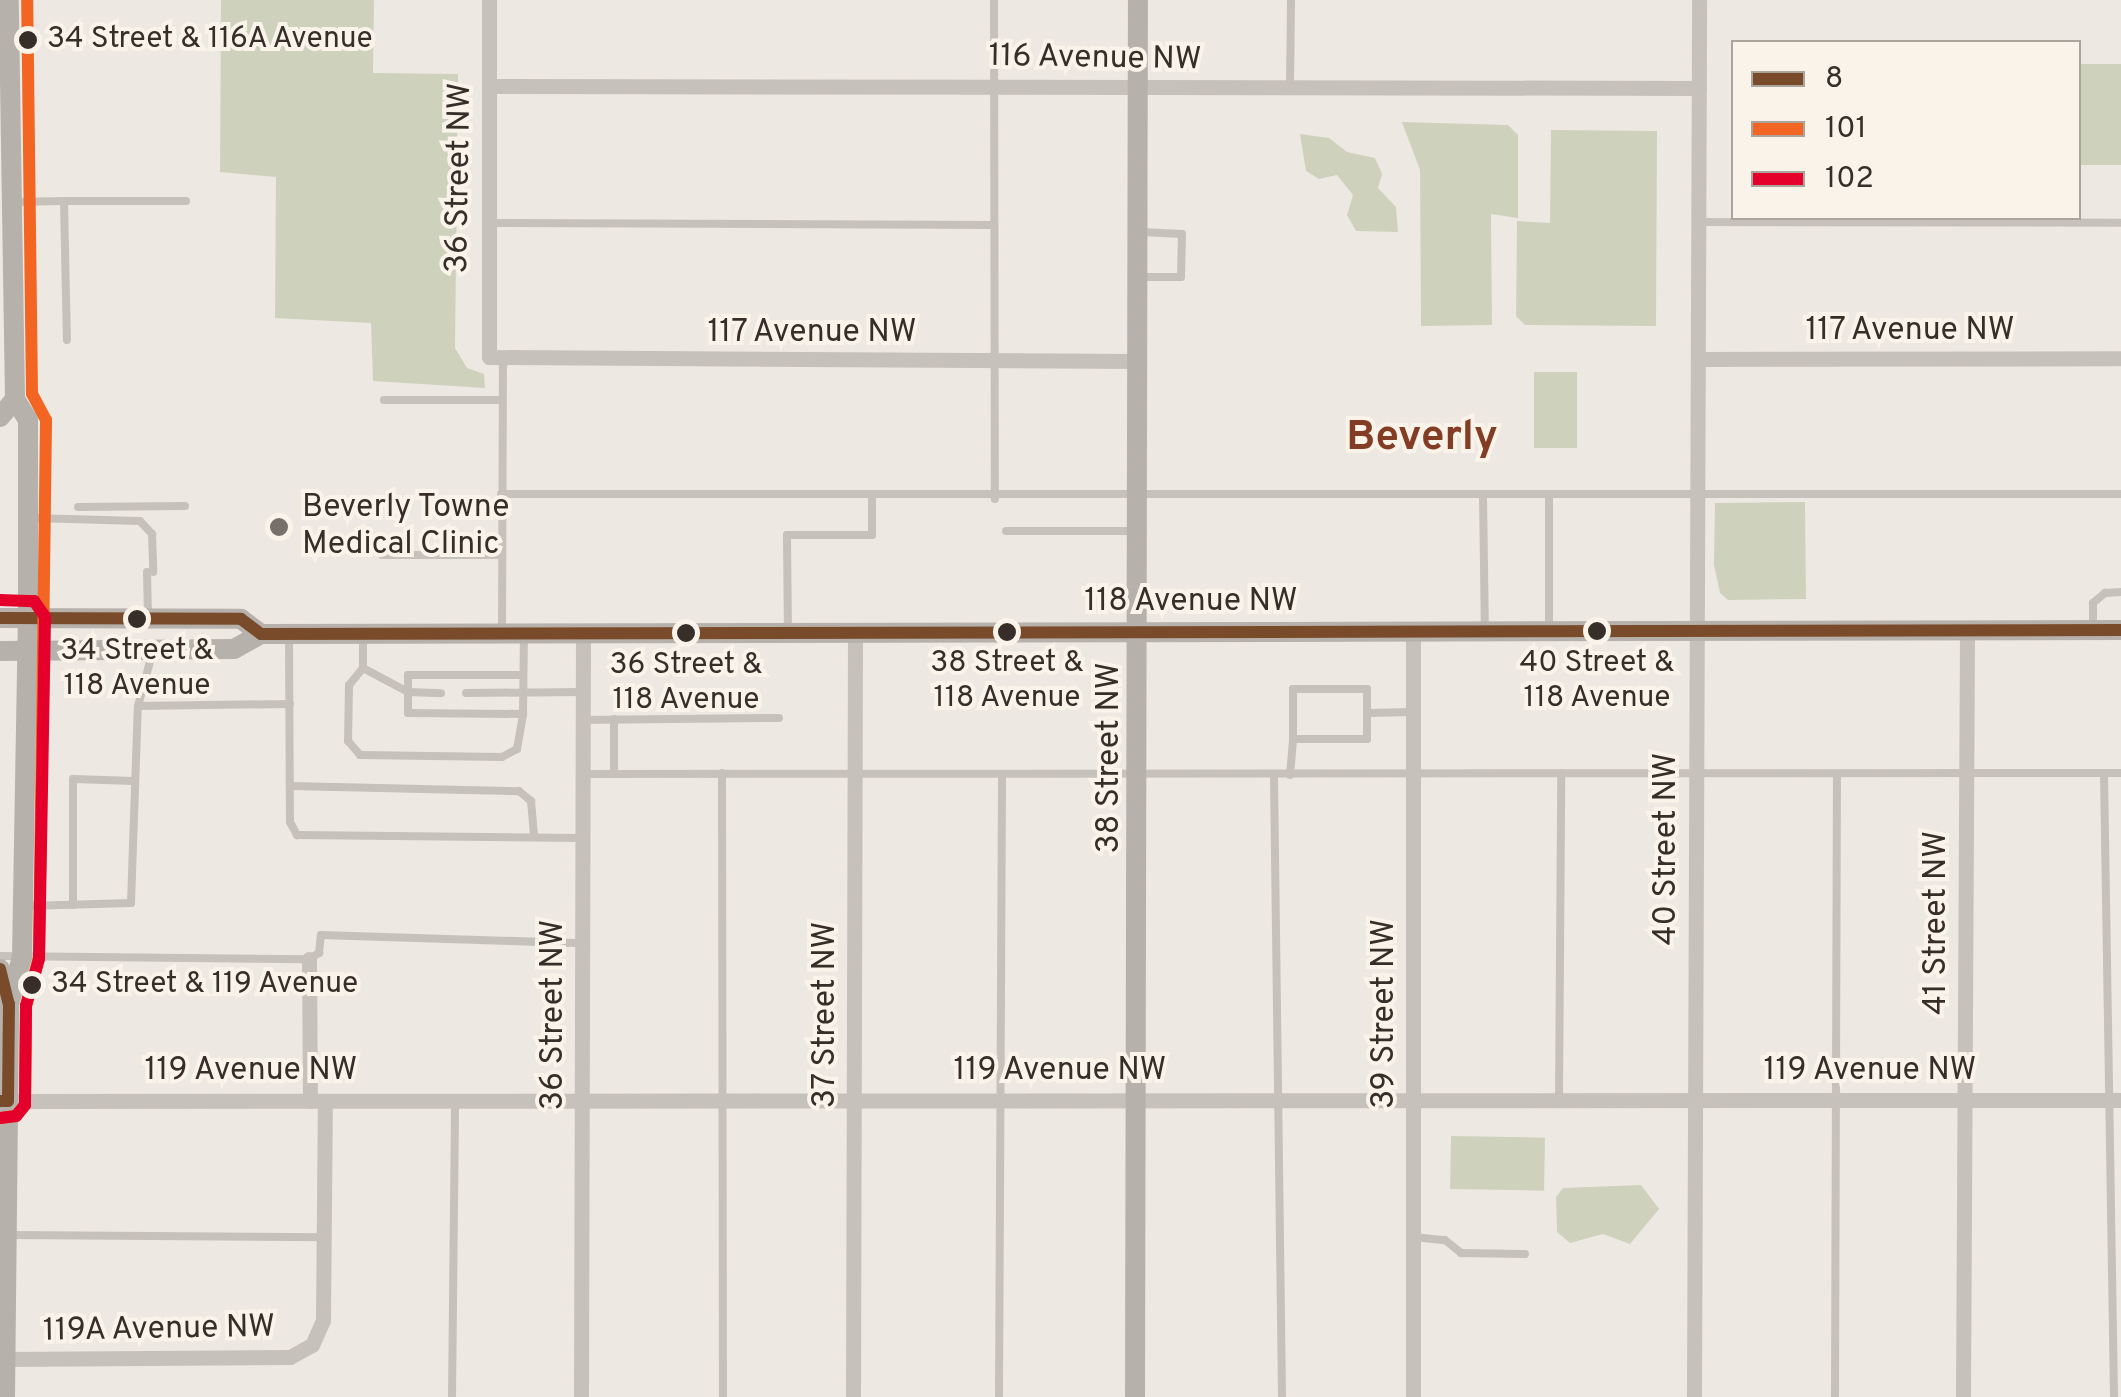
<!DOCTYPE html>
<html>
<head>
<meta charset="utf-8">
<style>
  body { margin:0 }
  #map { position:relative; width:2121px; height:1397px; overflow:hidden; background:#eee8e2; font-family:Overpass,sans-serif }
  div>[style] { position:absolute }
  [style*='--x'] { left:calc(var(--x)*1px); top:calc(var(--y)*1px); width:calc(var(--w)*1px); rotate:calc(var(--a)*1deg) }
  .green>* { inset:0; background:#ced2bd; transform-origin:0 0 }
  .lane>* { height:8px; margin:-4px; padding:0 4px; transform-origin:4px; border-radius:4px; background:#c7c1bb }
  .street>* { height:15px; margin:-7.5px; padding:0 7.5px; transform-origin:7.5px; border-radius:7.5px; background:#c7c1bb }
  .secondary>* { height:20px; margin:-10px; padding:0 10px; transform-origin:10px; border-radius:10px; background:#b7b1ac }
  .bus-1>* { height:12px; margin:-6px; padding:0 6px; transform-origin:6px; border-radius:6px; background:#7a4b2a }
  .bus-2>* { height:12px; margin:-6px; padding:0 6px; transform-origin:6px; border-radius:6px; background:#f26522 }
  .bus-3>* { height:12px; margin:-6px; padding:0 6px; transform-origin:6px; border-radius:6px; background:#e4002b }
  .dots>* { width:28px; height:28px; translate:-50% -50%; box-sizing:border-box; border:5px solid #f9f3ea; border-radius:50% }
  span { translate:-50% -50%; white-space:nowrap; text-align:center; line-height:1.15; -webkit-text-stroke:8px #f9f3ea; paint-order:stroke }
  .bus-label { font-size:30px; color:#372e29 }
  .left { translate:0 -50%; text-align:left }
  .street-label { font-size:32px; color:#372e29 }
  .poi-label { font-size:32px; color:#372e29 }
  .district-label { font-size:42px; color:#843d25; font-weight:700 }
  .legend { position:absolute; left:1731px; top:40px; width:350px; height:180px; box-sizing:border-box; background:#f9f3ea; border:2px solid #aba49d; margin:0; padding:12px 18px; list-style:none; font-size:30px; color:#372e29 }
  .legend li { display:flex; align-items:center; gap:20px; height:50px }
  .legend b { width:50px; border:2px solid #aba49d }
</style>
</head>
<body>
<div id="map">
  <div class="green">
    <i style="clip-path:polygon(221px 0,374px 0,373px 73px,458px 74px,455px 348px,467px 368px,484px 374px,485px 388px,373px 381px,371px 323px,275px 318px,276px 177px,220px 172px)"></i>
    <i style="left:2079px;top:64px;width:42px;height:101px"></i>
    <i style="clip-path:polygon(1402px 122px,1508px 125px,1518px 135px,1518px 218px,1491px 214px,1492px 325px,1421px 326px,1420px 170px)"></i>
    <i style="clip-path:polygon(1551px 130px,1657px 131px,1656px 326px,1525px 325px,1516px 316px,1517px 221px,1550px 223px)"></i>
    <i style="clip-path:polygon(1300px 134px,1329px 138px,1347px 152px,1375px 158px,1382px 174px,1378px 188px,1396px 207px,1398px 232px,1356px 231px,1347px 215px,1353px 195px,1337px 175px,1319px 179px,1306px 171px)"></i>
    <i style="left:1534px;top:372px;width:43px;height:76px"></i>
    <i style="clip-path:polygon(1805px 502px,1806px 599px,1728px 600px,1720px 593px,1714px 565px,1715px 503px)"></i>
    <i style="left:1451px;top:1136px;width:94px;height:53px;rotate:1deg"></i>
    <i style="clip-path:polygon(1641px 1185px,1659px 1209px,1630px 1244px,1603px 1234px,1570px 1243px,1557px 1232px,1556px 1197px,1563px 1188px)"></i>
  </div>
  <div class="lane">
    <i style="--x:994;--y:0;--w:499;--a:89.9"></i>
    <i style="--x:1290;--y:85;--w:85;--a:-89.3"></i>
    <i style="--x:64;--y:201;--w:122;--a:0"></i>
    <i style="--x:12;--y:202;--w:52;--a:-1.1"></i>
    <i style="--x:64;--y:201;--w:139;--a:88.8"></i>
    <i style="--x:1699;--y:222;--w:422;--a:0.1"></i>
    <i style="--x:489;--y:223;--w:504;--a:0.23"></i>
    <i style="--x:1139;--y:277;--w:42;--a:0"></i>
    <i style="--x:1181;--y:277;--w:43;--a:-88.7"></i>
    <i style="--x:1182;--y:234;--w:41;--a:-177.2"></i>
    <i style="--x:384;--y:400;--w:118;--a:0"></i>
    <i style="--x:501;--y:494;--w:1620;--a:0"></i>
    <i style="--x:1483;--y:495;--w:136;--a:89.2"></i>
    <i style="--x:1549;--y:496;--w:135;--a:90"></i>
    <i style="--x:78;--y:507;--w:107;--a:-0.5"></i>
    <i style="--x:32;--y:518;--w:108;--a:1.6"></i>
    <i style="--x:140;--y:521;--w:18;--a:47"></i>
    <i style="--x:152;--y:534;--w:38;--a:88"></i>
    <i style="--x:1006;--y:531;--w:128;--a:0"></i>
    <i style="--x:382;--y:555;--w:120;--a:0"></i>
    <i style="--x:147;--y:572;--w:45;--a:88.7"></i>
    <i style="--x:2093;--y:626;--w:23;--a:-90"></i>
    <i style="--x:2093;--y:603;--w:16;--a:-40"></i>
    <i style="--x:2105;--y:593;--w:16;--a:-4"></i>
    <i style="--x:502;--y:632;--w:271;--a:-89.8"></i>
    <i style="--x:788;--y:633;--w:98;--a:-90.6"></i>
    <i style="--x:787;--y:535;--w:85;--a:0"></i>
    <i style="--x:872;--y:535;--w:38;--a:-90"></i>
    <i style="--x:289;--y:637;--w:185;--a:89.7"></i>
    <i style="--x:290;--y:822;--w:15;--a:62"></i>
    <i style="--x:297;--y:835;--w:285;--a:0.6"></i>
    <i style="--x:363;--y:638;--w:30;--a:90"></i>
    <i style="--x:363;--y:668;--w:51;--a:28.1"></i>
    <i style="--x:408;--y:692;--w:33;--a:2"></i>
    <i style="--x:363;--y:668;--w:22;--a:129"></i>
    <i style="--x:349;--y:685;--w:56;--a:91"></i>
    <i style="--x:348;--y:741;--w:18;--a:49"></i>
    <i style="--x:360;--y:755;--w:142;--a:0.8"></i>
    <i style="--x:502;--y:757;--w:17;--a:-28"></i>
    <i style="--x:517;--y:749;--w:36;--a:-80"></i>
    <i style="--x:523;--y:675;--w:115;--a:180"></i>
    <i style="--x:408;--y:675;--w:38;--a:90"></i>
    <i style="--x:408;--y:713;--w:115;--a:0.5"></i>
    <i style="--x:523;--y:714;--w:78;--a:-89.3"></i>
    <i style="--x:466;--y:693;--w:115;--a:-0.5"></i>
    <i style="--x:138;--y:706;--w:152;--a:-0.8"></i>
    <i style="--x:1367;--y:713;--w:26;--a:90"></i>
    <i style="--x:1367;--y:739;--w:74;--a:180"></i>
    <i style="--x:1293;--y:739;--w:50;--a:-90"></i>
    <i style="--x:1293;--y:689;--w:74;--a:0"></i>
    <i style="--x:1367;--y:689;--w:24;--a:90"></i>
    <i style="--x:1367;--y:713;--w:46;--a:-1.2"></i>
    <i style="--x:614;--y:719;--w:55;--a:90"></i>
    <i style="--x:582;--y:720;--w:197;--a:-0.6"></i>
    <i style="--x:722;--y:773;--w:624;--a:89.91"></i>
    <i style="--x:2104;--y:773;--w:624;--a:89.08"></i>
    <i style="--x:582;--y:774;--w:1539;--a:-0.04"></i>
    <i style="--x:1290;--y:775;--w:36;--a:-85"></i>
    <i style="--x:1274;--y:776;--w:621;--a:89.26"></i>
    <i style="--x:291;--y:786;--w:228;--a:1.3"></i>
    <i style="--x:519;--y:791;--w:16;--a:40"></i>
    <i style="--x:531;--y:801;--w:36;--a:85"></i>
    <i style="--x:73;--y:905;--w:126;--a:-90"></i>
    <i style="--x:73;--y:779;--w:61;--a:1.9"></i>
    <i style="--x:27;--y:906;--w:104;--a:-1.7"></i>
    <i style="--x:131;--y:903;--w:197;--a:-88"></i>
    <i style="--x:138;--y:706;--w:54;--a:-74.9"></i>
    <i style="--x:0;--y:956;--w:309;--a:0.6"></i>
    <i style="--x:309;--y:959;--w:12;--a:-31"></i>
    <i style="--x:319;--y:953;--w:18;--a:-84"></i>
    <i style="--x:321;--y:935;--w:261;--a:1.8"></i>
    <i style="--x:1559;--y:1099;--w:326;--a:-89.6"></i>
    <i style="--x:8;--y:1235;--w:316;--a:0.4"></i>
    <i style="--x:1414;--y:1237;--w:31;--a:6"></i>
    <i style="--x:1445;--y:1240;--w:21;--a:39"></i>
    <i style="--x:1461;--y:1253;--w:64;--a:0.9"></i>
    <i style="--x:452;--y:1397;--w:295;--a:-89.4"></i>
    <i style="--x:999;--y:1397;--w:619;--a:-89.72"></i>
    <i style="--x:1835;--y:1397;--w:623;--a:-89.82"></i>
  </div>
  <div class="street">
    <i style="--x:489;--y:0;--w:357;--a:90"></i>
    <i style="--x:489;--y:357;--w:647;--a:0.35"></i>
    <i style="--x:490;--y:86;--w:1209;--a:0.09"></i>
    <i style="--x:1699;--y:359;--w:422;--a:-0.1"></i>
    <i style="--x:309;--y:959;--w:142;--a:89.6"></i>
    <i style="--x:8;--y:1101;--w:2113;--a:-0.03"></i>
    <i style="--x:5;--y:1359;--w:285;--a:-0.4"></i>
    <i style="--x:290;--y:1357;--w:25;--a:-29"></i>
    <i style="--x:312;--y:1345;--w:27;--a:-66"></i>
    <i style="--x:323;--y:1320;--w:219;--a:-89.5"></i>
    <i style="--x:581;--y:1397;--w:764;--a:-89.85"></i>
    <i style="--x:853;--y:1397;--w:764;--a:-89.85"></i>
    <i style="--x:1413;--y:1397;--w:766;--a:-90"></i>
    <i style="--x:1694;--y:1397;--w:1397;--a:-89.79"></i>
    <i style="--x:1963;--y:1397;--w:767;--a:-89.7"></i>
  </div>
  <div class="secondary">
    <i style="--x:0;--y:417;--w:23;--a:-50"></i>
    <i style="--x:0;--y:618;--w:241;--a:0.2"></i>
    <i style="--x:241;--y:619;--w:25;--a:37"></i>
    <i style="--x:0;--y:651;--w:234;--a:-0.5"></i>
    <i style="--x:234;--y:649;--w:31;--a:-29"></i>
    <i style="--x:261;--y:634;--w:1860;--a:-0.12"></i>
    <i style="--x:0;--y:969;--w:34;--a:75"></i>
    <i style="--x:5;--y:1397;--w:393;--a:-89.4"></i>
    <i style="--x:9;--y:1004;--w:49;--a:-74.5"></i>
    <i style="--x:22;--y:957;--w:340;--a:-89"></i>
    <i style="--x:28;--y:617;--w:197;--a:-90"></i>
    <i style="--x:28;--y:420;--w:25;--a:-122"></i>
    <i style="--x:15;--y:399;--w:399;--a:-90.9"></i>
    <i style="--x:1135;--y:1397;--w:1397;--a:-89.88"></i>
  </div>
  <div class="bus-1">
    <i style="--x:0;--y:618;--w:241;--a:0.2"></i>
    <i style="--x:241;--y:619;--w:25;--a:37"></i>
    <i style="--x:261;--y:634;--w:1860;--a:-0.12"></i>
    <i style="--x:0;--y:969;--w:36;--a:76"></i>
    <i style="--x:9;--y:1004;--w:97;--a:90.6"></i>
    <i style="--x:8;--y:1101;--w:8;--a:180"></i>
  </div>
  <div class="bus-2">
    <i style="--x:0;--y:1118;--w:16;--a:-7"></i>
    <i style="--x:16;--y:1116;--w:14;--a:-51"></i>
    <i style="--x:25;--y:1105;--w:99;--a:-89.4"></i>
    <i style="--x:26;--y:1006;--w:51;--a:-75.1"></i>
    <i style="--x:39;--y:957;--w:537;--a:-89.25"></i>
    <i style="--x:46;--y:420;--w:30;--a:-118"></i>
    <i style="--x:32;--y:394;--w:394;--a:-90.7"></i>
  </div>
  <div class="bus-3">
    <i style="--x:0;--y:600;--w:34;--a:2"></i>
    <i style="--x:34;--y:601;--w:19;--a:55"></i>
    <i style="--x:45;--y:617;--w:342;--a:91"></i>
    <i style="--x:39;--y:959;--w:49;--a:105.5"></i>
    <i style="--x:26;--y:1006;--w:99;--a:90.6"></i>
    <i style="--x:25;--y:1105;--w:14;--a:129"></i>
    <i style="--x:16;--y:1116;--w:16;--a:173"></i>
  </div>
  <div class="dots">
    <i style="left:28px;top:40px;background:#372e29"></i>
    <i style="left:279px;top:527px;background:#776f6a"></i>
    <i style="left:137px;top:619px;background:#372e29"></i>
    <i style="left:1597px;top:631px;background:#372e29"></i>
    <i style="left:1007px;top:632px;background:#372e29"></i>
    <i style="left:686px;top:633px;background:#372e29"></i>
    <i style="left:32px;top:985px;background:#372e29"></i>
  </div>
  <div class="bus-label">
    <span class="left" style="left:47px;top:40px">34 Street &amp; 116A Avenue</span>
    <span style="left:137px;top:669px">34 Street &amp;<br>118 Avenue</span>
    <span style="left:1007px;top:681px">38 Street &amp;<br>118 Avenue</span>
    <span style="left:1597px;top:681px">40 Street &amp;<br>118 Avenue</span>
    <span style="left:686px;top:683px">36 Street &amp;<br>118 Avenue</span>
    <span class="left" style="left:51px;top:985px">34 Street &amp; 119 Avenue</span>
  </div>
  <div class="street-label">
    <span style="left:1095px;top:59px;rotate:1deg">116 Avenue NW</span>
    <span style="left:460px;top:178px;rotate:-89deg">36 Street NW</span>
    <span style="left:1910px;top:331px">117 Avenue NW</span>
    <span style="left:812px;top:333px">117 Avenue NW</span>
    <span style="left:1191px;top:602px">118 Avenue NW</span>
    <span style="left:1110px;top:758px;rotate:-90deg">38 Street NW</span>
    <span style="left:1667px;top:849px;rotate:-90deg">40 Street NW</span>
    <span style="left:1937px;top:923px;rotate:-90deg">41 Street NW</span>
    <span style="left:1385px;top:1014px;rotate:-90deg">39 Street NW</span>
    <span style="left:554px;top:1015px;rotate:-90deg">36 Street NW</span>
    <span style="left:826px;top:1015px;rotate:-90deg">37 Street NW</span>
    <span style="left:251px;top:1071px">119 Avenue NW</span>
    <span style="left:1060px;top:1071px">119 Avenue NW</span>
    <span style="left:1870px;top:1071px">119 Avenue NW</span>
    <span style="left:159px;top:1330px;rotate:-1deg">119A Avenue NW</span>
  </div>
  <div class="poi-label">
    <span class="left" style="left:302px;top:527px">Beverly Towne<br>Medical Clinic</span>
  </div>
  <div class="district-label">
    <span style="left:1422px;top:439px">Beverly</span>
  </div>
  <ul class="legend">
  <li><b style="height:12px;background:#7a4b2a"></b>8</li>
  <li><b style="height:12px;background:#f26522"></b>101</li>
  <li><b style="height:12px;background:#e4002b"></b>102</li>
  </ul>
</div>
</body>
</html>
